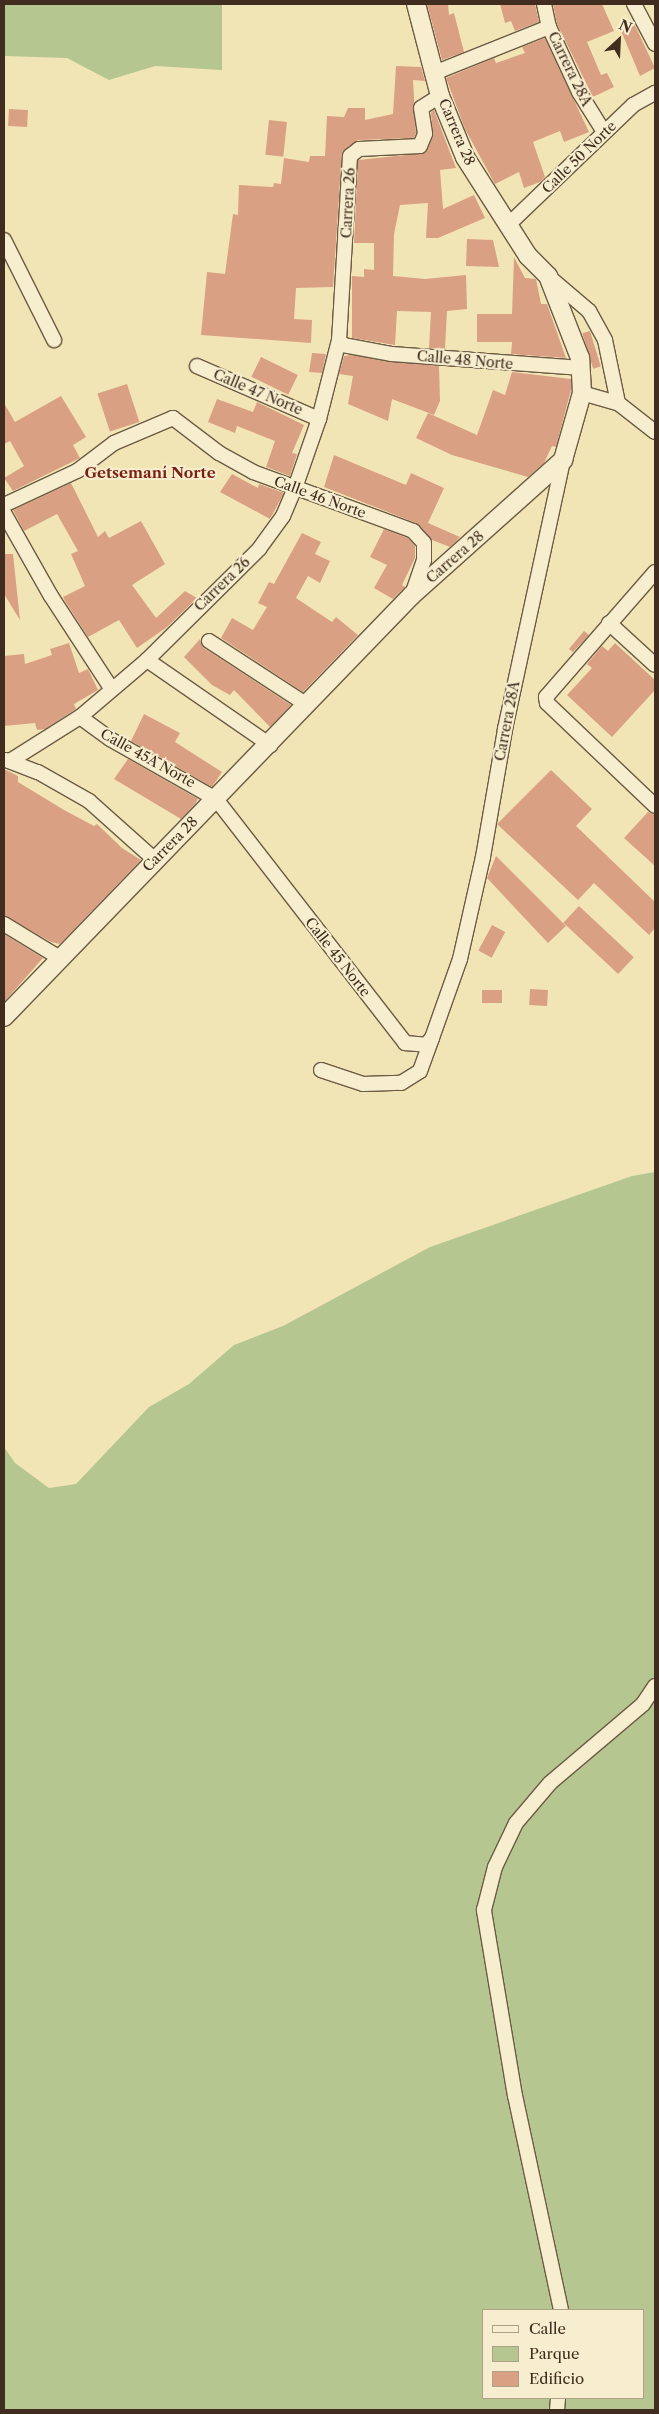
<!DOCTYPE html>
<html>
<head>
<meta charset="utf-8">
<style>
  body { margin:0 }
  #map { position:relative; width:659px; height:2414px; overflow:hidden; background:#f2e5b5; font-family:"Libre Caslon Text",serif }
  div>[style] { position:absolute }
  [style*='--x'] { left:calc(var(--x)*1px); top:calc(var(--y)*1px); width:calc(var(--w)*1px); rotate:calc(var(--a)*1deg) }
  .green>* { inset:0; background:#b6c691 }
  .building>* { inset:0; background:#daa084; transform-origin:0 0 }
  .roads { filter:drop-shadow(1px 0 #6c5b44) drop-shadow(-1px 0 #6c5b44) drop-shadow(0 1px #6c5b44) drop-shadow(0 -1px #6c5b44) }
  .minor>* { height:14px; margin:-7px; padding:0 7px; transform-origin:7px; border-radius:7px; background:#f7eecf }
  .tertiary>* { height:18px; margin:-9px; padding:0 9px; transform-origin:9px; border-radius:9px; background:#f7eecf }
  span { translate:-50% -50%; white-space:nowrap; text-align:center; line-height:1.15; -webkit-text-stroke:4px #f7eecf; paint-order:stroke }
  .street-label { font-size:14px; color:#402d1f }
  .neighbourhood-label { font-size:15px; color:#7a1f14; font-weight:700 }
  .frame { position:absolute; inset:0; border:5px solid #402d1f; pointer-events:none }
  .legend { position:absolute; left:482px; top:2309px; width:162px; height:90px; box-sizing:border-box; background:#f7eecf; border:1px solid #aea189; margin:0; padding:6px 9px; list-style:none; font-size:15px; color:#402d1f }
  .legend li { display:flex; align-items:center; gap:10px; height:25px }
  .legend b { width:25px; border:1px solid #aea189 }
  .north { position:absolute; left:594px; top:15px; width:50px; height:50px; -webkit-text-stroke:4px #f7eecf; paint-order:stroke; rotate:25deg; font-size:14px; font-weight:700; line-height:20px; text-align:center; color:#402d1f }
  .north::after { content:''; display:block; margin:auto; width:18px; height:22px; background:#402d1f; clip-path:polygon(50% 0,100% 100%,50% 72%,0 100%) }
</style>
</head>
<body>
<div id="map">
  <div class="green">
    <i style="clip-path:polygon(4px 4px,222px 4px,222px 70px,155px 66px,109px 80px,67px 58px,4px 56px)"></i>
    <i style="clip-path:polygon(evenodd,655px 1172px,655px 2410px,4px 2410px,4px 1447px,15px 1463px,49px 1488px,76px 1484px,149px 1407px,189px 1384px,234px 1345px,283px 1326px,430px 1247px,632px 1176px,655px 1172px,483px 2310px,643px 2310px,643px 2398px,483px 2398px,483px 2310px)"></i>
  </div>
  <div class="building">
    <i style="clip-path:polygon(427px 4px,448px 4px,449px 15px,454px 13px,464px 52px,442px 60px)"></i>
    <i style="clip-path:polygon(500px 4px,535px 4px,539px 22px,515px 31px,511px 21px,505px 23px)"></i>
    <i style="clip-path:polygon(553px 4px,602px 4px,614px 31px,587px 42px,601px 75px,607px 73px,614px 87px,593px 97px,557px 24px)"></i>
    <i style="clip-path:polygon(633px 21px,655px 68px,640px 76px,619px 26px)"></i>
    <i style="clip-path:polygon(545px 38px,589px 132px,564px 142px,560px 131px,533px 142px,545px 177px,540px 182px,524px 188px,519px 172px,495px 184px,465px 129px,446px 78px,494px 58px,496px 63px,525px 53px,522px 47px)"></i>
    <i style="clip-path:polygon(396px 66px,421px 67px,425px 81px,413px 80px,416px 133px,414px 138px,358px 140px,342px 152px,333px 287px,296px 288px,294px 319px,312px 320px,311px 343px,201px 335px,207px 272px,225px 274px,233px 214px,238px 215px,239px 185px,273px 187px,274px 183px,281px 184px,284px 158px,309px 162px,310px 156px,325px 156px,327px 116px,344px 117px,348px 108px,365px 108px,365px 120px,393px 114px)"></i>
    <i style="left:9px;top:109px;width:19px;height:17px;rotate:3deg"></i>
    <i style="clip-path:polygon(434px 110px,456px 168px,440px 170px,443px 209px,474px 195px,485px 218px,438px 238px,426px 238px,428px 203px,400px 205px,394px 234px,393px 276px,425px 279px,466px 275px,467px 309px,447px 311px,445px 349px,429px 348px,431px 312px,397px 311px,395px 345px,352px 338px,352px 276px,364px 277px,364px 269px,374px 270px,374px 243px,354px 243px,358px 160px,425px 153px,433px 137px,431px 112px)"></i>
    <i style="left:269px;top:120px;width:18px;height:35px;rotate:6deg"></i>
    <i style="clip-path:polygon(467px 239px,493px 240px,499px 267px,466px 266px)"></i>
    <i style="clip-path:polygon(514px 257px,525px 278px,536px 279px,541px 304px,547px 304px,566px 358px,511px 354px,512px 342px,477px 342px,477px 314px,512px 314px)"></i>
    <i style="left:590px;top:331px;width:37px;height:8px;rotate:73deg"></i>
    <i style="clip-path:polygon(312px 353px,326px 354px,322px 373px,309px 372px)"></i>
    <i style="clip-path:polygon(351px 355px,439px 366px,440px 401px,434px 415px,392px 399px,388px 421px,348px 404px,353px 376px,339px 374px,344px 356px)"></i>
    <i style="left:261px;top:357px;width:41px;height:22px;rotate:26deg"></i>
    <i style="clip-path:polygon(512px 372px,571px 379px,571px 390px,556px 447px,552px 446px,544px 463px,528px 477px,452px 455px,416px 438px,428px 413px,477px 435px,493px 390px,505px 395px)"></i>
    <i style="left:127px;top:384px;width:40px;height:31px;rotate:72deg"></i>
    <i style="clip-path:polygon(61px 396px,86px 437px,73px 445px,80px 458px,13px 491px,4px 478px,24px 466px,10px 441px,4px 444px,4px 403px,15px 422px)"></i>
    <i style="clip-path:polygon(217px 399px,253px 412px,257px 402px,304px 425px,292px 453px,297px 454px,290px 476px,266px 467px,275px 441px,237px 426px,235px 433px,208px 422px)"></i>
    <i style="clip-path:polygon(334px 455px,406px 485px,411px 473px,444px 488px,428px 523px,460px 537px,450px 547px,432px 540px,416px 523px,324px 487px)"></i>
    <i style="clip-path:polygon(232px 474px,258px 488px,259px 484px,284px 493px,270px 519px,220px 492px)"></i>
    <i style="clip-path:polygon(71px 483px,98px 537px,105px 531px,109px 538px,141px 521px,165px 564px,132px 585px,156px 618px,185px 591px,197px 598px,167px 627px,137px 648px,119px 620px,88px 637px,65px 601px,63px 597px,85px 586px,71px 554px,78px 551px,57px 514px,24px 531px,13px 510px)"></i>
    <i style="clip-path:polygon(384px 529px,408px 538px,415px 546px,415px 558px,402px 585px,405px 587px,393px 599px,374px 588px,387px 565px,370px 557px)"></i>
    <i style="clip-path:polygon(302px 533px,321px 542px,315px 554px,330px 561px,320px 583px,308px 576px,296px 598px,332px 622px,336px 617px,358px 635px,303px 692px,221px 638px,232px 618px,253px 630px,267px 607px,258px 603px,269px 582px,274px 584px)"></i>
    <i style="clip-path:polygon(4px 554px,13px 554px,20px 620px,4px 594px)"></i>
    <i style="clip-path:polygon(584px 631px,589px 635px,573px 652px,569px 649px)"></i>
    <i style="clip-path:polygon(200px 639px,204px 648px,291px 705px,270px 727px,234px 690px,230px 695px,212px 685px,184px 657px)"></i>
    <i style="clip-path:polygon(69px 643px,79px 673px,88px 669px,98px 690px,74px 704px,76px 709px,45px 729px,37px 730px,35px 723px,4px 726px,4px 656px,24px 654px,25px 664px,52px 655px,50px 649px)"></i>
    <i style="clip-path:polygon(615px 643px,655px 680px,655px 690px,612px 737px,567px 695px,592px 668px,587px 664px,602px 646px,608px 651px)"></i>
    <i style="clip-path:polygon(144px 714px,180px 733px,175px 742px,222px 772px,212px 787px,131px 741px)"></i>
    <i style="clip-path:polygon(128px 759px,198px 799px,195px 804px,181px 819px,114px 779px)"></i>
    <i style="clip-path:polygon(4px 769px,18px 776px,18px 782px,64px 810px,94px 826px,97px 824px,122px 848px,141px 860px,60px 944px,51px 942px,4px 915px)"></i>
    <i style="clip-path:polygon(551px 770px,592px 809px,576px 826px,655px 902px,655px 928px,649px 935px,594px 883px,578px 900px,497px 824px)"></i>
    <i style="clip-path:polygon(648px 812px,655px 815px,655px 866px,624px 838px)"></i>
    <i style="clip-path:polygon(496px 856px,566px 926px,548px 943px,487px 878px)"></i>
    <i style="left:579px;top:906px;width:75px;height:23px;rotate:43deg"></i>
    <i style="left:492px;top:925px;width:15px;height:29px;rotate:28deg"></i>
    <i style="clip-path:polygon(4px 934px,43px 958px,4px 1002px)"></i>
    <i style="left:530px;top:989px;width:18px;height:16px;rotate:3deg"></i>
    <i style="left:502px;top:990px;width:13px;height:20px;rotate:90deg"></i>
  </div>
  <div class="roads">
    <div class="minor">
      <i style="--x:544;--y:4;--w:24;--a:78"></i>
      <i style="--x:549;--y:27;--w:72;--a:65.2"></i>
      <i style="--x:579;--y:92;--w:47;--a:58"></i>
      <i style="--x:634;--y:4;--w:45;--a:62.3"></i>
      <i style="--x:434;--y:73;--w:124;--a:-21.8"></i>
      <i style="--x:440;--y:96;--w:22;--a:148"></i>
      <i style="--x:421;--y:108;--w:26;--a:81"></i>
      <i style="--x:425;--y:134;--w:13;--a:113"></i>
      <i style="--x:420;--y:146;--w:61;--a:177.2"></i>
      <i style="--x:359;--y:149;--w:11;--a:142"></i>
      <i style="--x:350;--y:156;--w:184;--a:93.4"></i>
      <i style="--x:339;--y:340;--w:6;--a:51"></i>
      <i style="--x:343;--y:345;--w:50;--a:10.4"></i>
      <i style="--x:392;--y:354;--w:190;--a:4.2"></i>
      <i style="--x:507;--y:226;--w:175;--a:-43.8"></i>
      <i style="--x:633;--y:105;--w:25;--a:-29"></i>
      <i style="--x:4;--y:240;--w:112;--a:63.4"></i>
      <i style="--x:548;--y:276;--w:54;--a:40.5"></i>
      <i style="--x:589;--y:311;--w:33;--a:61"></i>
      <i style="--x:605;--y:340;--w:64;--a:78.3"></i>
      <i style="--x:618;--y:403;--w:47;--a:38.1"></i>
      <i style="--x:197;--y:366;--w:133;--a:23.5"></i>
      <i style="--x:582;--y:393;--w:37;--a:16"></i>
      <i style="--x:4;--y:505;--w:81;--a:-25"></i>
      <i style="--x:77;--y:471;--w:46;--a:-37.1"></i>
      <i style="--x:114;--y:443;--w:64;--a:-23"></i>
      <i style="--x:173;--y:418;--w:58;--a:37.3"></i>
      <i style="--x:219;--y:453;--w:39;--a:29"></i>
      <i style="--x:253;--y:472;--w:171;--a:20.2"></i>
      <i style="--x:413;--y:531;--w:16;--a:47"></i>
      <i style="--x:424;--y:543;--w:17;--a:90"></i>
      <i style="--x:424;--y:560;--w:36;--a:109"></i>
      <i style="--x:4;--y:513;--w:95;--a:60.5"></i>
      <i style="--x:51;--y:596;--w:110;--a:56.9"></i>
      <i style="--x:655;--y:572;--w:166;--a:131.1"></i>
      <i style="--x:546;--y:697;--w:6;--a:81"></i>
      <i style="--x:547;--y:703;--w:149;--a:43.6"></i>
      <i style="--x:609;--y:623;--w:62;--a:42.4"></i>
      <i style="--x:209;--y:641;--w:117;--a:33.1"></i>
      <i style="--x:147;--y:660;--w:150;--a:34.6"></i>
      <i style="--x:80;--y:717;--w:37;--a:36"></i>
      <i style="--x:110;--y:739;--w:122;--a:29.5"></i>
      <i style="--x:216;--y:799;--w:309;--a:52.2"></i>
      <i style="--x:405;--y:1043;--w:21;--a:5"></i>
      <i style="--x:426;--y:1045;--w:9;--a:-49"></i>
      <i style="--x:432;--y:1038;--w:84;--a:-70.5"></i>
      <i style="--x:460;--y:959;--w:105;--a:-77.3"></i>
      <i style="--x:483;--y:857;--w:130;--a:-80.2"></i>
      <i style="--x:505;--y:729;--w:275;--a:-77.8"></i>
      <i style="--x:6;--y:760;--w:34;--a:21"></i>
      <i style="--x:38;--y:772;--w:59;--a:29.6"></i>
      <i style="--x:89;--y:801;--w:89;--a:41.8"></i>
      <i style="--x:10;--y:761;--w:83;--a:-32.2"></i>
      <i style="--x:80;--y:717;--w:88;--a:-40.4"></i>
      <i style="--x:147;--y:660;--w:158;--a:-44.7"></i>
      <i style="--x:259;--y:549;--w:41;--a:-54"></i>
      <i style="--x:283;--y:516;--w:30;--a:-67"></i>
      <i style="--x:295;--y:488;--w:73;--a:-70.8"></i>
      <i style="--x:319;--y:419;--w:81;--a:-75.8"></i>
      <i style="--x:4;--y:924;--w:63;--a:31.4"></i>
      <i style="--x:321;--y:1070;--w:44;--a:18.4"></i>
      <i style="--x:363;--y:1084;--w:38;--a:-2"></i>
      <i style="--x:401;--y:1083;--w:22;--a:-32"></i>
      <i style="--x:420;--y:1071;--w:35;--a:-70"></i>
      <i style="--x:561;--y:2310;--w:219;--a:-102.1"></i>
      <i style="--x:515;--y:2096;--w:189;--a:-99.5"></i>
      <i style="--x:484;--y:1910;--w:44;--a:-75.7"></i>
      <i style="--x:495;--y:1867;--w:49;--a:-64.5"></i>
      <i style="--x:516;--y:1823;--w:52;--a:-49.6"></i>
      <i style="--x:550;--y:1783;--w:122;--a:-40.3"></i>
      <i style="--x:643;--y:1704;--w:22;--a:-56"></i>
      <i style="--x:557;--y:2410;--w:12;--a:-85"></i>
    </div>
    <div class="tertiary">
      <i style="--x:4;--y:1017;--w:587;--a:-45.97"></i>
      <i style="--x:412;--y:595;--w:203;--a:-41.8"></i>
      <i style="--x:563;--y:460;--w:70;--a:-74.2"></i>
      <i style="--x:582;--y:393;--w:35;--a:-93"></i>
      <i style="--x:580;--y:358;--w:88;--a:-111.3"></i>
      <i style="--x:548;--y:276;--w:28;--a:-135"></i>
      <i style="--x:528;--y:256;--w:117;--a:-122.5"></i>
      <i style="--x:465;--y:157;--w:66;--a:-112.3"></i>
      <i style="--x:440;--y:96;--w:95;--a:-104.6"></i>
    </div>
  </div>
  <div class="street-label">
    <span style="left:570px;top:69px;rotate:64deg">Carrera 28A</span>
    <span style="left:457px;top:132px;rotate:67deg">Carrera 28</span>
    <span style="left:579px;top:157px;rotate:-44deg">Calle 50 Norte</span>
    <span style="left:348px;top:203px;rotate:-87deg">Carrera 26</span>
    <span style="left:465px;top:360px;rotate:5deg">Calle 48 Norte</span>
    <span style="left:258px;top:392px;rotate:23deg">Calle 47 Norte</span>
    <span style="left:320px;top:497px;rotate:20deg">Calle 46 Norte</span>
    <span style="left:455px;top:557px;rotate:-41deg">Carrera 28</span>
    <span style="left:222px;top:584px;rotate:-44deg">Carrera 26</span>
    <span style="left:507px;top:721px;rotate:-79deg">Carrera 28A</span>
    <span style="left:148px;top:758px;rotate:29deg">Calle 45A Norte</span>
    <span style="left:170px;top:844px;rotate:-45deg">Carrera 28</span>
    <span style="left:338px;top:957px;rotate:52deg">Calle 45 Norte</span>
  </div>
  <div class="neighbourhood-label">
    <span style="left:150px;top:473px">Getsemaní Norte</span>
  </div>
  <div class="frame"></div>
  <ul class="legend">
  <li><b style="height:6px;background:#f7eecf"></b>Calle</li>
  <li><b style="height:14px;background:#b6c691"></b>Parque</li>
  <li><b style="height:14px;background:#daa084"></b>Edificio</li>
  </ul>
  <div class="north">N</div>
</div>
</body>
</html>
